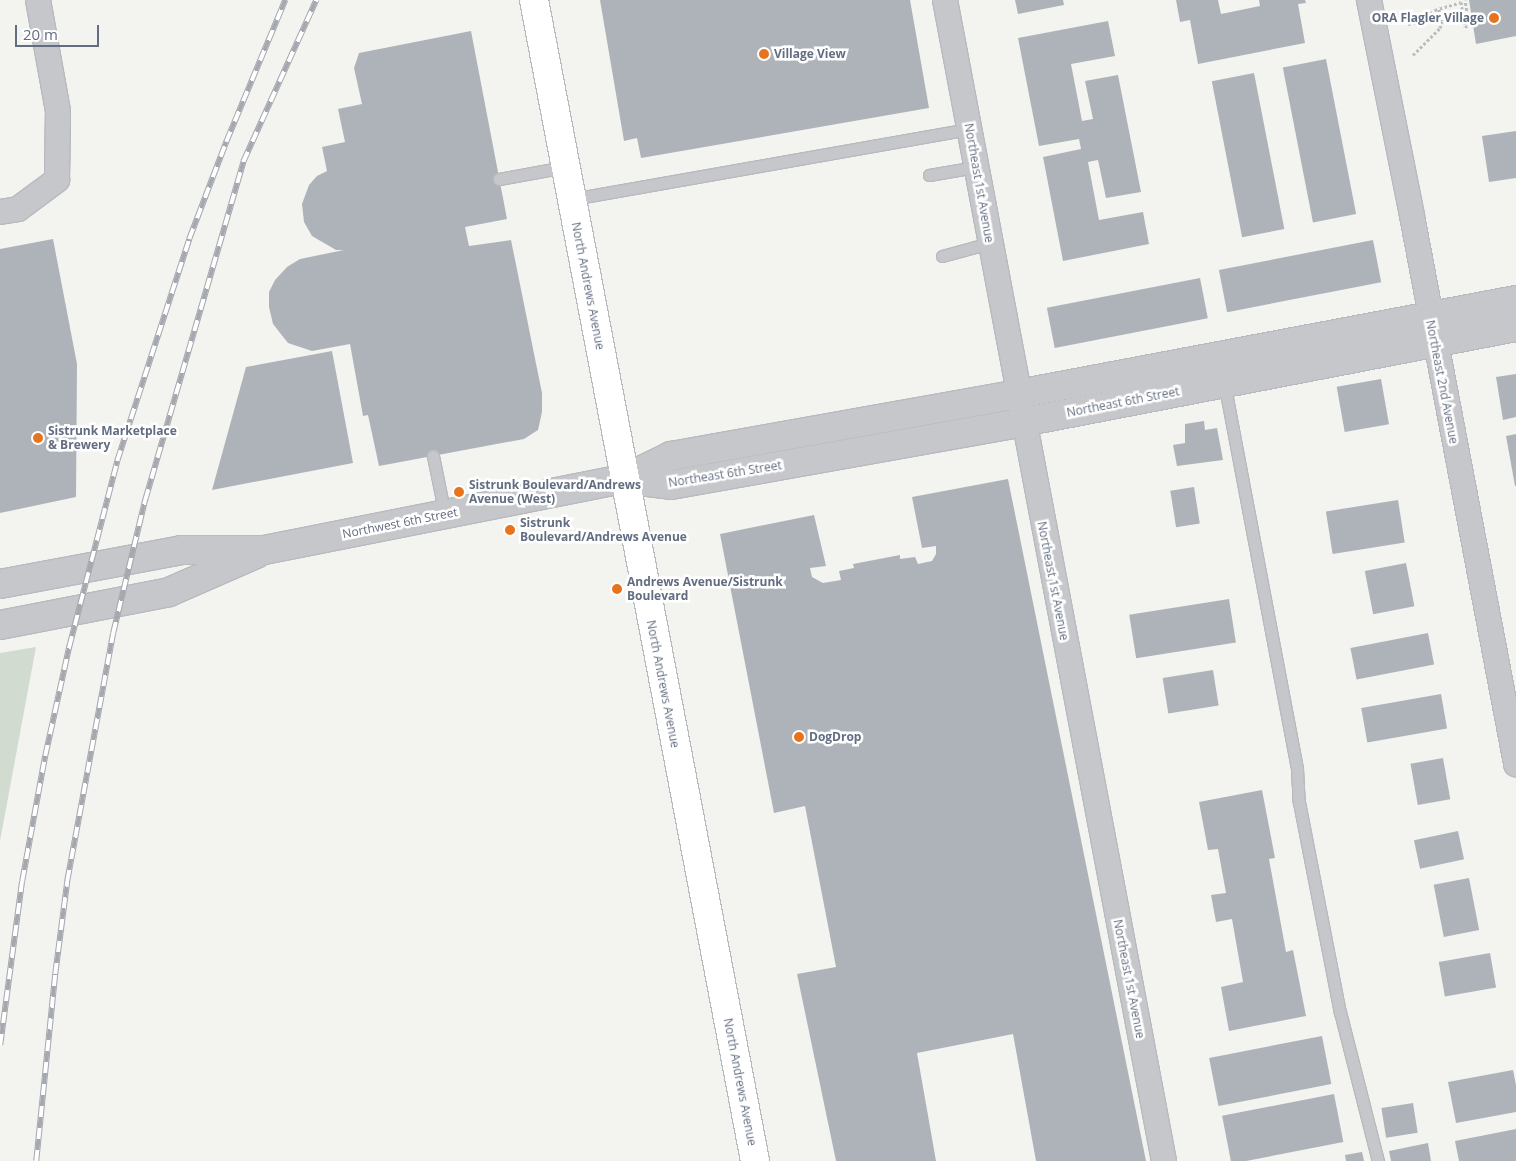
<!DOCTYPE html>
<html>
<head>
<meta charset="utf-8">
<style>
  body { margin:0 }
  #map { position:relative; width:1516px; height:1161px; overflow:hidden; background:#f3f4ef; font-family:"Open Sans",sans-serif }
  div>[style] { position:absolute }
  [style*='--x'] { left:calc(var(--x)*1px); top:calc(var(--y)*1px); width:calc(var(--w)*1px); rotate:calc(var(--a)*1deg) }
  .green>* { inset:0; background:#d2dbd0 }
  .building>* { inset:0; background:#aeb3b9; transform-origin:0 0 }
  .path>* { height:3px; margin-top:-1.5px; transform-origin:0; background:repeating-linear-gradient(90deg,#bcbdbf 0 2.5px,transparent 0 5px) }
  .roads { filter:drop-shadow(1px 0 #b7babf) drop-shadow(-1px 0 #b7babf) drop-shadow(0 1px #b7babf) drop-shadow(0 -1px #b7babf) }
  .service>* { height:11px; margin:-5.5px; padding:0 5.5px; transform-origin:5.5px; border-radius:5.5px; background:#c5c7cb }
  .minor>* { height:24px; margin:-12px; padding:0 12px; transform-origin:12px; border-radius:12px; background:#c5c7cb }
  .tertiary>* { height:28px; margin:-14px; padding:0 14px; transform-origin:14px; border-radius:14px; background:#c5c7cb }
  .secondary>* { height:28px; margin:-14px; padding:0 14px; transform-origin:14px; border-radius:14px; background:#fff }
  .rail>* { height:5.5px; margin-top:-2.75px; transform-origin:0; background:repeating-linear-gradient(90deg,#fff 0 11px,#a5a8af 0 22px); box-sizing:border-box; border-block:1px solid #a5a8af }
  .dots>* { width:14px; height:14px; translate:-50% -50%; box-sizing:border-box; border:2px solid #fff; border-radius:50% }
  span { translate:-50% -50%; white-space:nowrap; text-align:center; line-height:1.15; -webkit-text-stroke:5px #fff; paint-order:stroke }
  .poi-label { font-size:12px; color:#626d81; font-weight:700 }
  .right { translate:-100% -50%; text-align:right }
  .left { translate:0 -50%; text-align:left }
  .street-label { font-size:12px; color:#626d81 }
  .scale { position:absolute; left:15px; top:25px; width:84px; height:22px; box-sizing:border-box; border:2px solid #626d81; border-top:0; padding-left:6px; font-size:15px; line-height:18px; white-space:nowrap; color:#626d81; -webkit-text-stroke:4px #fff; paint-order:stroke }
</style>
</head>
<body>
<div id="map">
  <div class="green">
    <i style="clip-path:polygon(36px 647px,0 841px,0 653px)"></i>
  </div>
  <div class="building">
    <i style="clip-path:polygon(600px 0,910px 0,929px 108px,641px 158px,637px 138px,624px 141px)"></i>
    <i style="clip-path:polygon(1015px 0,1063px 0,1064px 5px,1018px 14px)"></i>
    <i style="clip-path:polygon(1176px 0,1218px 0,1221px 14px,1260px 6px,1259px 0,1305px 0,1306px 3px,1298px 4px,1305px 43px,1198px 64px,1190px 20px,1180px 22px)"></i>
    <i style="clip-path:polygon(1469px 0,1516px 0,1516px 36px,1476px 44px)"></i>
    <i style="clip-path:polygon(1108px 21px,1115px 56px,1071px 64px,1082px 121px,1093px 119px,1085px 81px,1118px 75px,1141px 192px,1106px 198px,1098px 160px,1088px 162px,1099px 220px,1143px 212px,1149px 244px,1063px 261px,1043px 157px,1081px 149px,1079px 139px,1039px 146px,1018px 38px)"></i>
    <i style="clip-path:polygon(471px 31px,507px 219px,465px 227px,469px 246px,511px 240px,542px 393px,542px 412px,538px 430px,524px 439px,379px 466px,368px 415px,363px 416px,350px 344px,312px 351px,288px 343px,273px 324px,269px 307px,269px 292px,275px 280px,287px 267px,300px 259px,344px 250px,336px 250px,312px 236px,304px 222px,302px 204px,309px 185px,317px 176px,327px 171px,322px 147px,345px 142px,338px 109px,362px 104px,354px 68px,359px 53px)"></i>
    <i style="left:1326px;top:59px;width:158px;height:44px;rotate:79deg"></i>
    <i style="left:1254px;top:73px;width:159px;height:43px;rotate:79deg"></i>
    <i style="clip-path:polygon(1516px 131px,1516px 178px,1489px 182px,1482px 136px)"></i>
    <i style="clip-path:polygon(53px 239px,77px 364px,76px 497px,0 513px,0 249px)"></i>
    <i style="left:1373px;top:240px;width:43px;height:157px;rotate:79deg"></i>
    <i style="left:1200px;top:278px;width:41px;height:156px;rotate:79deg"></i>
    <i style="clip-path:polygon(332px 351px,353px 463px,212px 490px,246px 367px)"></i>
    <i style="clip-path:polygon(1516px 374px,1516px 417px,1503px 420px,1496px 377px)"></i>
    <i style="left:1381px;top:379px;width:46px;height:45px;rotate:80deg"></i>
    <i style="clip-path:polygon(1204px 421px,1205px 430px,1217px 428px,1223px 460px,1177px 466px,1173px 445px,1185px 443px,1185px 424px)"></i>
    <i style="clip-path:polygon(1516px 434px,1516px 486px,1515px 486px,1506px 436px)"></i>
    <i style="clip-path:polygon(1008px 479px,1146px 1161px,1036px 1161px,1013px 1034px,917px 1053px,936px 1161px,836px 1161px,797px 974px,836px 967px,805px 806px,774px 813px,720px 534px,814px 515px,826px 566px,810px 568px,812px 577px,823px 583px,841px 580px,839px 571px,854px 568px,853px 564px,900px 555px,900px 559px,915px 557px,918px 564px,932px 561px,936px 554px,936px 546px,922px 548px,912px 497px)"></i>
    <i style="left:1194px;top:487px;width:37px;height:24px;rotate:81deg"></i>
    <i style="left:1398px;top:500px;width:43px;height:73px;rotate:81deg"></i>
    <i style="left:1406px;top:563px;width:44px;height:42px;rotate:79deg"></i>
    <i style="left:1229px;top:599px;width:44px;height:101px;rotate:81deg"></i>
    <i style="left:1428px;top:633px;width:32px;height:79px;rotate:79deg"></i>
    <i style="left:1213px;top:670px;width:36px;height:51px;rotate:81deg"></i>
    <i style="left:1441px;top:694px;width:35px;height:81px;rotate:80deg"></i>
    <i style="left:1443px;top:758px;width:42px;height:33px;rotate:80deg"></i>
    <i style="clip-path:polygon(1262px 790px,1275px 858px,1269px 859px,1286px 952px,1293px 950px,1306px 1016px,1229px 1031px,1221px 987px,1243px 982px,1232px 919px,1216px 922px,1211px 895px,1226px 893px,1218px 849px,1208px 850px,1199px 802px)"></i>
    <i style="left:1458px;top:831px;width:29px;height:45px;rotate:78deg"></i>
    <i style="left:1469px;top:878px;width:53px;height:36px;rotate:79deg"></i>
    <i style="left:1490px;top:953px;width:35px;height:52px;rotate:80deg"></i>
    <i style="left:1322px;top:1036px;width:49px;height:115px;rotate:79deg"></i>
    <i style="clip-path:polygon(1513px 1070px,1516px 1085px,1516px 1112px,1456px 1123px,1448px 1082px)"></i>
    <i style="left:1334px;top:1094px;width:49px;height:114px;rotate:79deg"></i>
    <i style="left:1413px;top:1103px;width:30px;height:32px;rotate:81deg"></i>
    <i style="clip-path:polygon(1516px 1129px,1516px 1161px,1459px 1161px,1455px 1141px)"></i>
    <i style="clip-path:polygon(1428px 1143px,1431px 1161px,1391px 1161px,1389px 1151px)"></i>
    <i style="clip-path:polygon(1362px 1152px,1364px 1161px,1346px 1161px,1345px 1155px)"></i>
  </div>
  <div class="path">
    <i style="--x:1408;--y:24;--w:10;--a:-11"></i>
    <i style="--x:1418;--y:22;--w:21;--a:-35"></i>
    <i style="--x:1435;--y:10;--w:27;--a:-17"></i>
    <i style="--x:1461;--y:2;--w:25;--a:81"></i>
    <i style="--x:1465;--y:27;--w:4;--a:-27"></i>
    <i style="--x:1469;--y:25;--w:25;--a:-99"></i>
    <i style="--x:1413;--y:55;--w:38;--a:-45"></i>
    <i style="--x:1440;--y:28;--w:7;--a:-74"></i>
    <i style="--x:1442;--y:21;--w:12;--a:-104"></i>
  </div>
  <div class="roads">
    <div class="service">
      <i style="--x:929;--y:175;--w:48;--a:-9.7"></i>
      <i style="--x:499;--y:179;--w:67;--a:-10.3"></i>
      <i style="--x:572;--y:199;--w:403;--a:-10"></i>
      <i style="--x:942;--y:256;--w:50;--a:-15.2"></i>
      <i style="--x:1224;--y:382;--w:394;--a:79.3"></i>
      <i style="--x:1297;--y:769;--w:33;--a:87"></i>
      <i style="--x:1299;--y:802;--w:214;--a:79"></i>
      <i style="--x:1340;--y:1012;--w:154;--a:75.7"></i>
      <i style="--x:433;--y:456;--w:60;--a:78.5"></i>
    </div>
    <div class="minor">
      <i style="--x:945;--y:0;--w:1181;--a:79.32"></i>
      <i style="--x:1369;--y:0;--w:220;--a:78.7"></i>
      <i style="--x:1412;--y:216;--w:558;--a:79.25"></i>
      <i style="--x:0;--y:212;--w:18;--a:-9"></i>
      <i style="--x:18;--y:209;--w:49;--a:-36.6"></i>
      <i style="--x:57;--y:180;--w:69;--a:-89.2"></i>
      <i style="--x:58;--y:111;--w:113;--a:-100.2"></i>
    </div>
    <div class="tertiary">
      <i style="--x:624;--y:479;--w:47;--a:7.3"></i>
      <i style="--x:671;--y:485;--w:358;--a:-10.1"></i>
      <i style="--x:1023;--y:422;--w:502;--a:-10.91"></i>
      <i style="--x:0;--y:584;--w:184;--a:-10.6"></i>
      <i style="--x:181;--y:550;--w:83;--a:0"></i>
      <i style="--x:264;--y:550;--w:367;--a:-11.2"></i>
      <i style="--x:624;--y:479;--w:52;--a:-26.1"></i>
      <i style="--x:671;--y:456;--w:352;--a:-10.1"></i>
      <i style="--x:1018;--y:394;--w:507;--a:-10.69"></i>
      <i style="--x:0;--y:625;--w:172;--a:-11"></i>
      <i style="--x:169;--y:592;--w:95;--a:-23.6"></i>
    </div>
    <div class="secondary">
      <i style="--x:534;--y:0;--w:1182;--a:79.22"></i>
    </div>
  </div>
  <div class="rail">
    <i style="--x:0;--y:1045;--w:165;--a:-82.4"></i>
    <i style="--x:22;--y:881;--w:127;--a:-79.6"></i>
    <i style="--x:45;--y:756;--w:112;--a:-77.6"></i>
    <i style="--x:69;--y:647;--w:192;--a:-75.5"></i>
    <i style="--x:117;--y:461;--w:233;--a:-72"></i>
    <i style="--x:189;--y:239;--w:104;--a:-69.1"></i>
    <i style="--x:226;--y:142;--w:154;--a:-67.4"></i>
    <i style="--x:36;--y:1161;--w:188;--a:-84.2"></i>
    <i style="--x:55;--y:974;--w:94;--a:-82.6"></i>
    <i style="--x:67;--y:881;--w:252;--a:-79.5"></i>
    <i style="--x:113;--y:633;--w:137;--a:-76.5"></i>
    <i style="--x:145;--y:500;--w:352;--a:-73.8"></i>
    <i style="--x:243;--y:162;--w:178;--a:-65.7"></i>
  </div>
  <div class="dots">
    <i style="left:1494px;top:18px;background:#e7731c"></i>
    <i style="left:764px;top:54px;background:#e7731c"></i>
    <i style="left:38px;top:438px;background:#e7731c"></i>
    <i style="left:459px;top:492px;background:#e7731c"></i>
    <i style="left:510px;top:530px;background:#e7731c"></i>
    <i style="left:617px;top:589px;background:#e7731c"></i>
    <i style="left:799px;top:737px;background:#e7731c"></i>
  </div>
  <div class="poi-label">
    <span class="right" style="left:1484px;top:18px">ORA Flagler Village</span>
    <span class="left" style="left:774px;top:54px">Village View</span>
    <span class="left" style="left:48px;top:438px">Sistrunk Marketplace<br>&amp; Brewery</span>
    <span class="left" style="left:469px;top:492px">Sistrunk Boulevard/Andrews<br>Avenue (West)</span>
    <span class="left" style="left:520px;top:530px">Sistrunk<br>Boulevard/Andrews Avenue</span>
    <span class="left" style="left:627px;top:589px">Andrews Avenue/Sistrunk<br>Boulevard</span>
    <span class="left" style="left:809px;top:737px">DogDrop</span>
  </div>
  <div class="street-label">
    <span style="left:979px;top:183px;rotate:80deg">Northeast 1st Avenue</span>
    <span style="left:588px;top:286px;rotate:79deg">North Andrews Avenue</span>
    <span style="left:1442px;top:382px;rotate:79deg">Northeast 2nd Avenue</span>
    <span style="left:1123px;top:402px;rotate:-11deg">Northeast 6th Street</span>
    <span style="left:725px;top:474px;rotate:-9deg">Northeast 6th Street</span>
    <span style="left:400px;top:523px;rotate:-11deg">Northwest 6th Street</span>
    <span style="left:1053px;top:581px;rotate:79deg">Northeast 1st Avenue</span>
    <span style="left:663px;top:684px;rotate:79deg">North Andrews Avenue</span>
    <span style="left:1129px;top:979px;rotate:79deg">Northeast 1st Avenue</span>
    <span style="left:740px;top:1082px;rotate:79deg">North Andrews Avenue</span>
  </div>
  <div class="scale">20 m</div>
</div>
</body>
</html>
